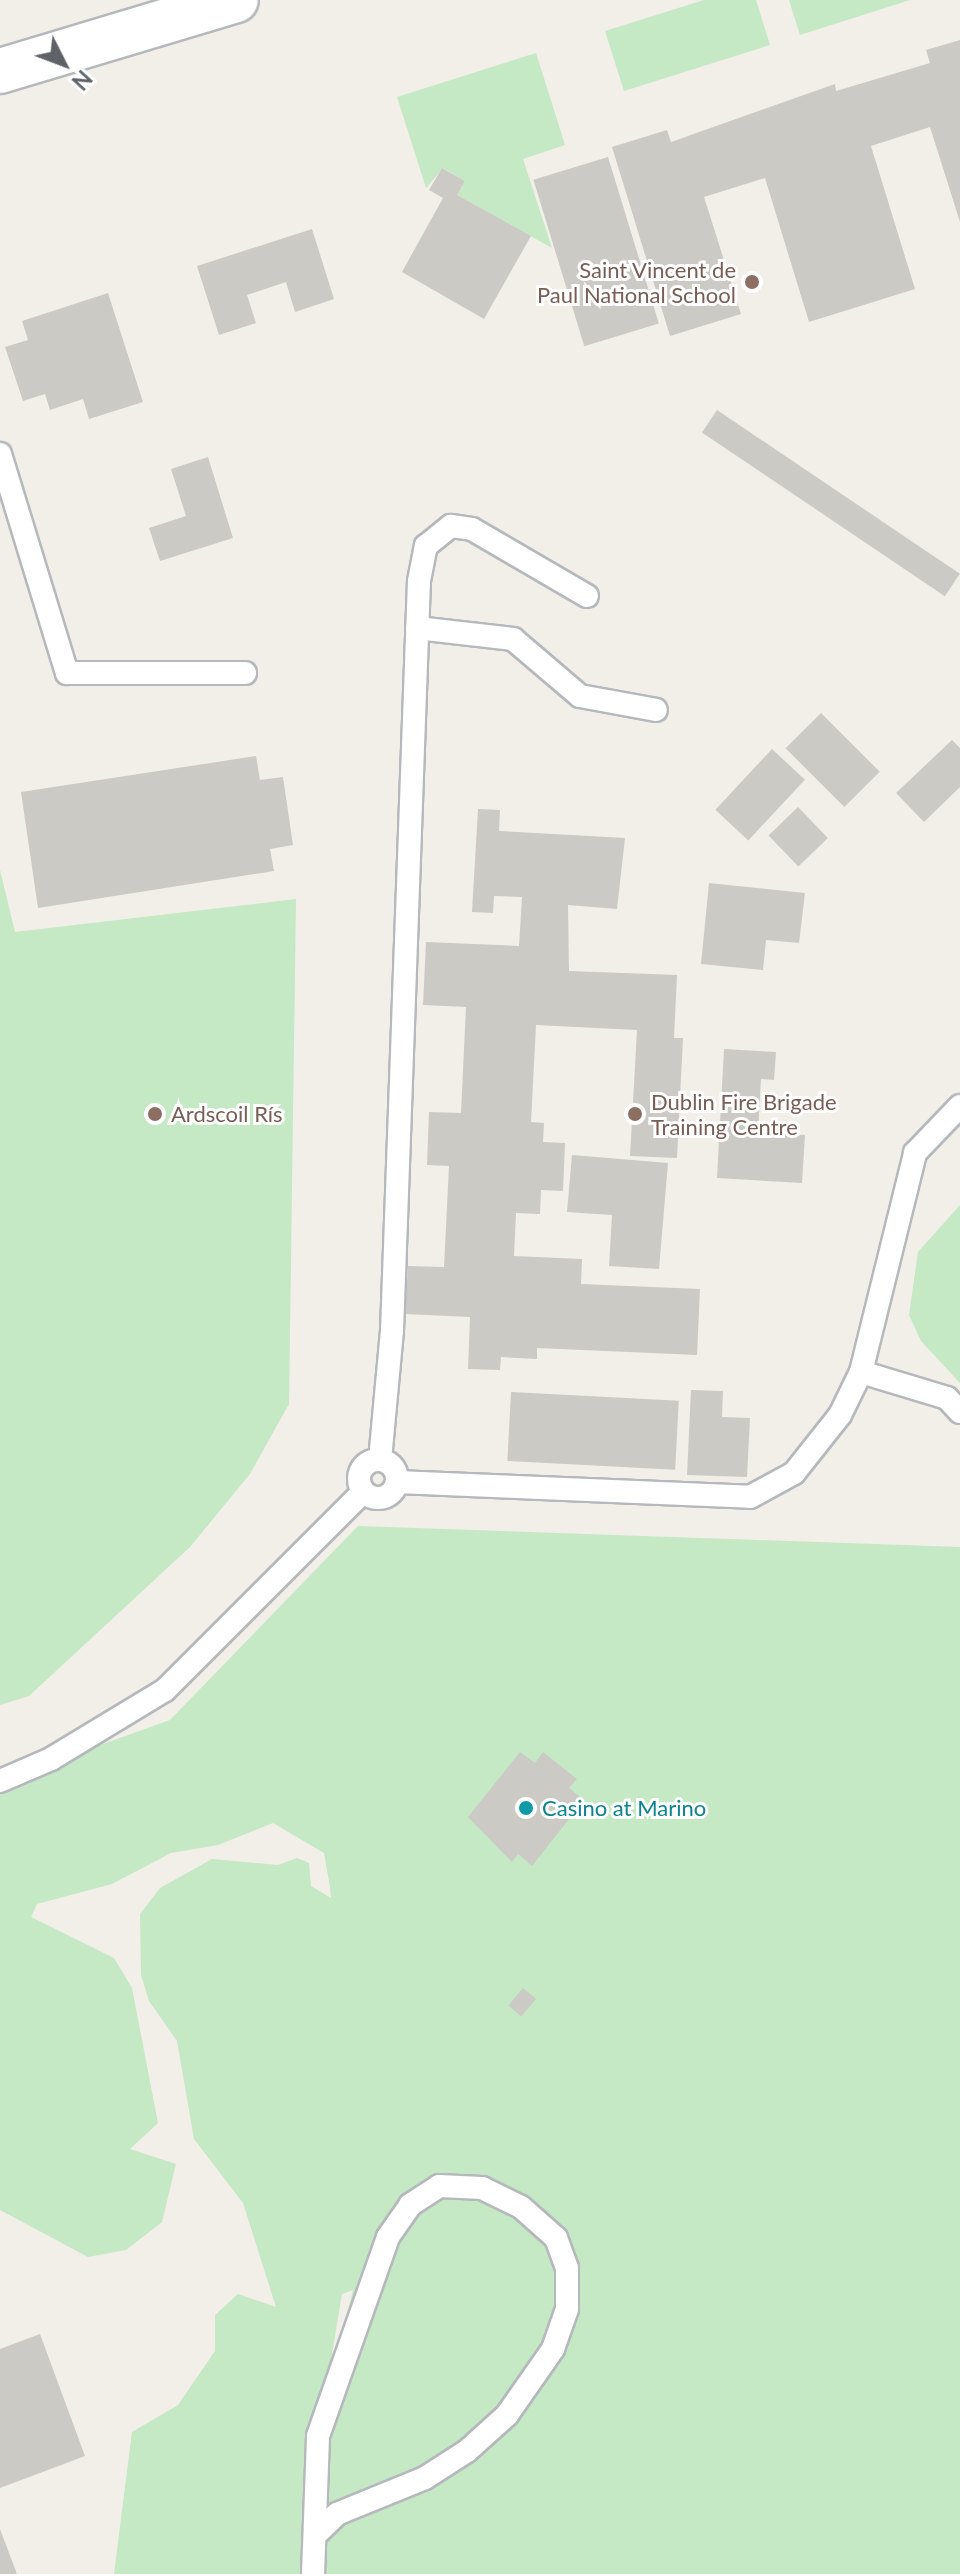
<!DOCTYPE html>
<html>
<head>
<meta charset="utf-8">
<style>
  body { margin:0 }
  #map { position:relative; width:960px; height:2574px; overflow:hidden; background:#f1efe8; font-family:Lato,sans-serif }
  div>[style] { position:absolute }
  [style*='--x'] { left:calc(var(--x)*1px); top:calc(var(--y)*1px); width:calc(var(--w)*1px); rotate:calc(var(--a)*1deg) }
  .green>* { inset:0; background:#c5e8c5 }
  .building>* { inset:0; background:#cccac5; transform-origin:0 0 }
  .roads { filter:drop-shadow(2px 0 #b5b8bc) drop-shadow(-2px 0 #b5b8bc) drop-shadow(0 2px #b5b8bc) drop-shadow(0 -2px #b5b8bc) }
  .lane>* { height:22px; margin:-11px; padding:0 11px; transform-origin:11px; border-radius:11px; background:#fff }
  .lane>.ring { margin:-11px; padding:0; box-sizing:content-box; background:none; border:22px solid #fff; border-radius:50% }
  .secondary>* { height:44px; margin:-22px; padding:0 22px; transform-origin:22px; border-radius:22px; background:#fff }
  .dots>* { width:22px; height:22px; translate:-50% -50%; box-sizing:border-box; border:4px solid #fff; border-radius:50% }
  span { translate:-50% -50%; white-space:nowrap; text-align:center; line-height:1.15; -webkit-text-stroke:6px #fff; paint-order:stroke }
  .education-label { font-size:22px; color:#785e54 }
  .right { translate:-100% -50%; text-align:right }
  .left { translate:0 -50%; text-align:left }
  .culture-label { font-size:22px; color:#0d838f }
  .north { position:absolute; left:24px; top:24px; width:80px; height:80px; -webkit-text-stroke:6px #fff; paint-order:stroke; rotate:132deg; font-size:22px; font-weight:700; line-height:32px; text-align:center; color:#5f6368 }
  .north::after { content:''; display:block; margin:auto; width:28px; height:36px; background:#5f6368; clip-path:polygon(50% 0,100% 100%,50% 72%,0 100%) }
</style>
</head>
<body>
<div id="map">
  <div class="green">
    <i style="clip-path:polygon(704px 0,756px 0,770px 45px,624px 91px,605px 31px)"></i>
    <i style="clip-path:polygon(789px 0,910px 0,800px 35px)"></i>
    <i style="clip-path:polygon(536px 53px,565px 145px,523px 159px,552px 248px,457px 195px,465px 181px,443px 168px,426px 188px,397px 97px)"></i>
    <i style="clip-path:polygon(0 870px,15px 932px,296px 899px,289px 1404px,250px 1474px,190px 1547px,29px 1696px,0 1705px)"></i>
    <i style="clip-path:polygon(960px 1205px,960px 1383px,921px 1341px,909px 1315px,918px 1252px)"></i>
    <i style="clip-path:polygon(evenodd,358px 1526px,960px 1547px,960px 2574px,114px 2574px,132px 2432px,178px 2405px,215px 2351px,215px 2315px,238px 2294px,276px 2307px,243px 2203px,194px 2139px,177px 2041px,149px 2001px,141px 1975px,140px 1914px,160px 1888px,212px 1859px,278px 1865px,297px 1858px,309px 1863px,311px 1886px,331px 1898px,330px 1887px,324px 1853px,273px 1823px,218px 1845px,171px 1853px,112px 1884px,37px 1904px,31px 1917px,114px 1958px,132px 1988px,158px 2123px,130px 2149px,176px 2164px,162px 2222px,126px 2250px,88px 2257px,0 2210px,0 1781px,170px 1720px,358px 1526px,353px 2290px,324px 2408px,323px 2408px,342px 2294px,353px 2290px)"></i>
  </div>
  <div class="building">
    <i style="clip-path:polygon(960px 40px,960px 222px,930px 127px,871px 146px,915px 289px,809px 322px,765px 178px,704px 197px,741px 314px,670px 336px,612px 147px,667px 130px,671px 142px,835px 84px,836px 91px,930px 63px,926px 50px)"></i>
    <i style="left:608px;top:157px;width:174px;height:78px;rotate:73deg"></i>
    <i style="clip-path:polygon(442px 168px,465px 181px,457px 195px,531px 236px,484px 319px,402px 272px,443px 198px,429px 190px)"></i>
    <i style="clip-path:polygon(312px 229px,334px 299px,295px 312px,286px 282px,247px 295px,256px 323px,219px 335px,197px 266px)"></i>
    <i style="clip-path:polygon(108px 293px,143px 402px,89px 419px,83px 399px,50px 410px,45px 394px,23px 401px,5px 347px,28px 340px,22px 321px)"></i>
    <i style="left:717px;top:410px;width:293px;height:27px;rotate:34deg"></i>
    <i style="clip-path:polygon(208px 457px,233px 538px,160px 561px,149px 528px,186px 516px,171px 469px)"></i>
    <i style="left:821px;top:713px;width:83px;height:50px;rotate:45deg"></i>
    <i style="clip-path:polygon(952px 740px,960px 748px,960px 787px,924px 822px,896px 793px)"></i>
    <i style="left:772px;top:749px;width:45px;height:83px;rotate:43deg"></i>
    <i style="clip-path:polygon(256px 756px,260px 780px,283px 777px,293px 845px,270px 849px,274px 871px,38px 908px,21px 792px)"></i>
    <i style="left:798px;top:807px;width:43px;height:41px;rotate:46deg"></i>
    <i style="clip-path:polygon(478px 809px,500px 810px,499px 831px,625px 838px,617px 909px,568px 905px,569px 971px,677px 975px,674px 1038px,683px 1038px,677px 1158px,630px 1156px,637px 1030px,536px 1025px,531px 1122px,544px 1123px,543px 1142px,565px 1143px,563px 1191px,541px 1190px,540px 1214px,516px 1213px,514px 1256px,582px 1259px,581px 1284px,700px 1289px,697px 1355px,537px 1348px,537px 1359px,501px 1357px,500px 1370px,468px 1369px,470px 1317px,405px 1314px,408px 1266px,444px 1267px,449px 1166px,427px 1165px,429px 1112px,461px 1113px,466px 1007px,423px 1005px,426px 942px,519px 946px,522px 897px,494px 896px,493px 913px,472px 912px)"></i>
    <i style="clip-path:polygon(709px 883px,805px 893px,799px 943px,766px 940px,763px 970px,701px 964px)"></i>
    <i style="clip-path:polygon(724px 1049px,776px 1052px,774px 1080px,761px 1079px,758px 1132px,805px 1135px,802px 1183px,717px 1178px)"></i>
    <i style="clip-path:polygon(572px 1155px,668px 1163px,659px 1269px,609px 1266px,612px 1215px,567px 1212px)"></i>
    <i style="clip-path:polygon(691px 1390px,723px 1391px,722px 1417px,750px 1418px,747px 1477px,687px 1475px)"></i>
    <i style="left:511px;top:1392px;width:168px;height:69px;rotate:3deg"></i>
    <i style="clip-path:polygon(520px 1752px,535px 1763px,543px 1752px,577px 1779px,569px 1788px,584px 1800px,532px 1866px,518px 1854px,512px 1862px,468px 1817px)"></i>
    <i style="left:523px;top:1988px;width:17px;height:23px;rotate:40deg"></i>
    <i style="clip-path:polygon(40px 2334px,85px 2456px,0 2488px,0 2349px)"></i>
    <i style="clip-path:polygon(0 2529px,17px 2574px,0 2574px)"></i>
  </div>
  <div class="roads">
    <div class="lane">
      <i style="--x:0;--y:454;--w:229;--a:73"></i>
      <i style="--x:67;--y:673;--w:178;--a:0"></i>
      <i style="--x:417;--y:628;--w:97;--a:6.5"></i>
      <i style="--x:513;--y:639;--w:88;--a:40.4"></i>
      <i style="--x:580;--y:696;--w:77;--a:10.4"></i>
      <i style="--x:861;--y:1372;--w:226;--a:-76.1"></i>
      <i style="--x:915;--y:1153;--w:65;--a:-46.2"></i>
      <i class="ring" style="left:359px;top:1460px;width:16px;height:16px"></i>
      <i style="--x:380;--y:1460;--w:130;--a:-84.7"></i>
      <i style="--x:392;--y:1331;--w:750;--a:-87.94"></i>
      <i style="--x:419;--y:581;--w:36;--a:-79"></i>
      <i style="--x:426;--y:546;--w:32;--a:-39"></i>
      <i style="--x:451;--y:526;--w:21;--a:8"></i>
      <i style="--x:472;--y:529;--w:133;--a:30.2"></i>
      <i style="--x:397;--y:1482;--w:353;--a:2.4"></i>
      <i style="--x:750;--y:1497;--w:50;--a:-28.6"></i>
      <i style="--x:794;--y:1473;--w:74;--a:-51.6"></i>
      <i style="--x:840;--y:1415;--w:48;--a:-64"></i>
      <i style="--x:861;--y:1372;--w:90;--a:16.8"></i>
      <i style="--x:947;--y:1398;--w:19;--a:47"></i>
      <i style="--x:0;--y:1781;--w:56;--a:-23.3"></i>
      <i style="--x:51;--y:1759;--w:133;--a:-31.2"></i>
      <i style="--x:165;--y:1690;--w:280;--a:-45"></i>
      <i style="--x:313;--y:2574;--w:138;--a:-87.9"></i>
      <i style="--x:318;--y:2436;--w:211;--a:-70.6"></i>
      <i style="--x:388;--y:2237;--w:39;--a:-55"></i>
      <i style="--x:410;--y:2205;--w:35;--a:-33"></i>
      <i style="--x:439;--y:2186;--w:43;--a:2.7"></i>
      <i style="--x:482;--y:2188;--w:43;--a:26"></i>
      <i style="--x:521;--y:2207;--w:47;--a:41.5"></i>
      <i style="--x:556;--y:2238;--w:32;--a:70"></i>
      <i style="--x:567;--y:2268;--w:41;--a:90"></i>
      <i style="--x:567;--y:2309;--w:42;--a:109.3"></i>
      <i style="--x:553;--y:2349;--w:80;--a:124.9"></i>
      <i style="--x:507;--y:2415;--w:54;--a:138"></i>
      <i style="--x:467;--y:2451;--w:50;--a:147.3"></i>
      <i style="--x:425;--y:2478;--w:95;--a:157.8"></i>
      <i style="--x:337;--y:2514;--w:29;--a:136"></i>
    </div>
    <div class="secondary">
      <i style="--x:0;--y:71;--w:246;--a:-16.7"></i>
    </div>
  </div>
  <div class="dots">
    <i style="left:752px;top:282px;background:#8d6e63"></i>
    <i style="left:155px;top:1114px;background:#8d6e63"></i>
    <i style="left:635px;top:1114px;background:#8d6e63"></i>
    <i style="left:526px;top:1808px;background:#0f9aa8"></i>
  </div>
  <div class="education-label">
    <span class="right" style="left:736px;top:282px">Saint Vincent de<br>Paul National School</span>
    <span class="left" style="left:651px;top:1114px">Dublin Fire Brigade<br>Training Centre</span>
    <span class="left" style="left:171px;top:1114px">Ardscoil Rís</span>
  </div>
  <div class="culture-label">
    <span class="left" style="left:542px;top:1808px">Casino at Marino</span>
  </div>
  <div class="north">N</div>
</div>
</body>
</html>
